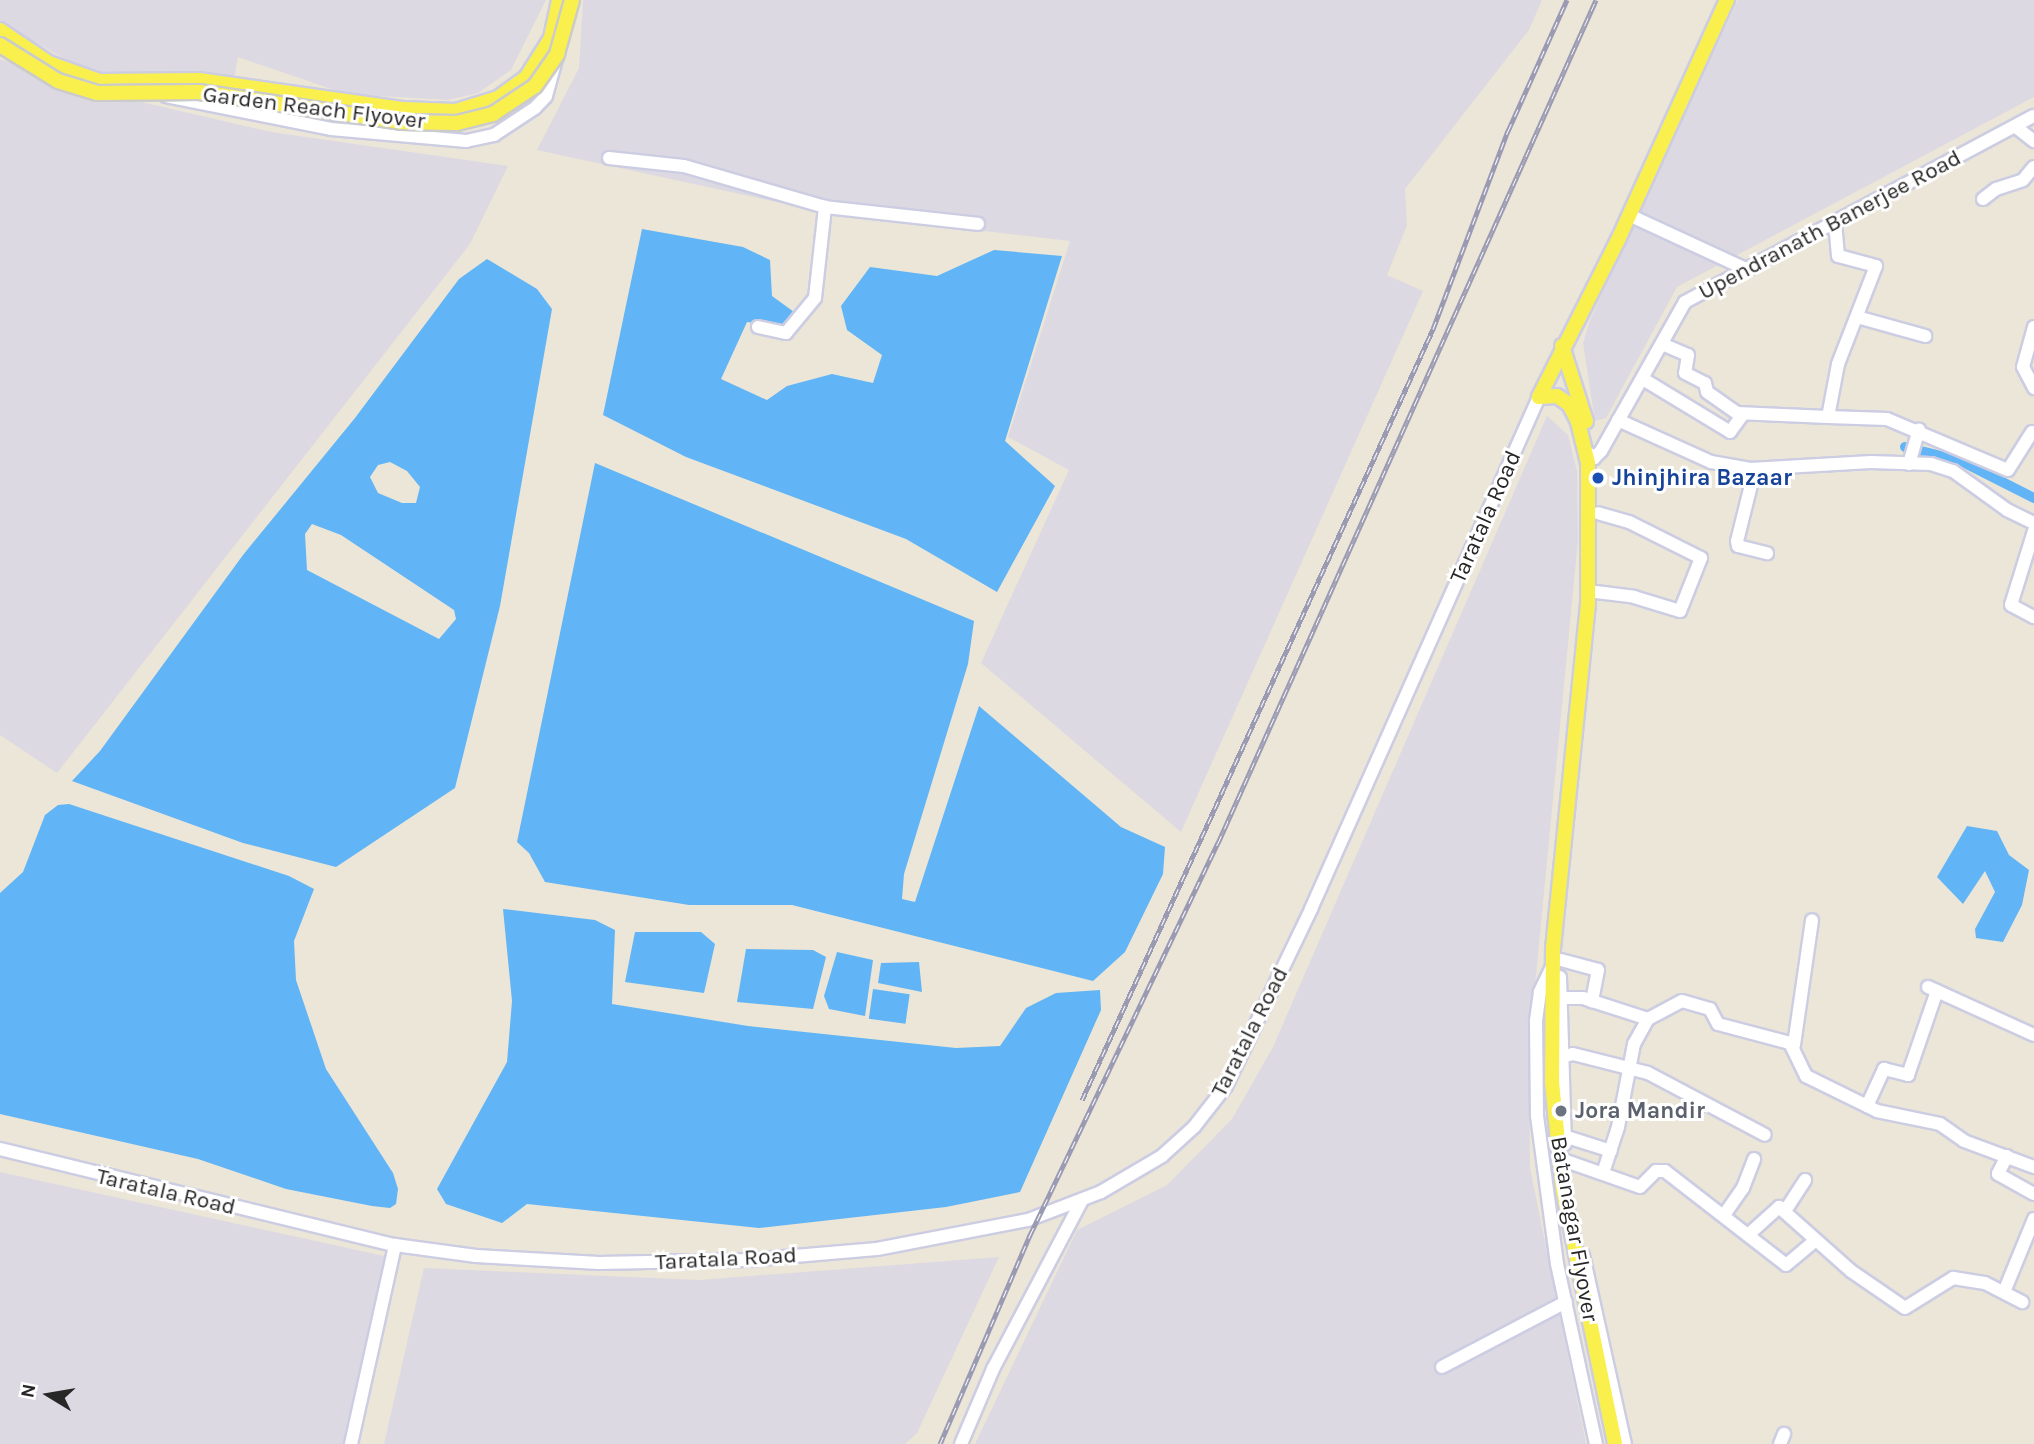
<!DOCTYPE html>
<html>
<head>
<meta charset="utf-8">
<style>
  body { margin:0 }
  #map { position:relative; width:2034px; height:1444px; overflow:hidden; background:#ebe6d7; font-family:Karla,sans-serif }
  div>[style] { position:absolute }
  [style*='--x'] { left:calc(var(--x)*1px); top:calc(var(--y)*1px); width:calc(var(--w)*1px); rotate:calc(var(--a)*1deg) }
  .industrial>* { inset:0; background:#ddd9e2 }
  .water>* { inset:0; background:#61b4f6; transform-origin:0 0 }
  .canal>* { height:10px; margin:-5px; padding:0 5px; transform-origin:5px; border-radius:5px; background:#61b4f6 }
  .roads { filter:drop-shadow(2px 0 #cccde2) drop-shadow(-2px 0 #cccde2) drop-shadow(0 2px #cccde2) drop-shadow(0 -2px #cccde2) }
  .minor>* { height:12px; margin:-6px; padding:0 6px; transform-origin:6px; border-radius:6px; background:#fff }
  .major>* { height:14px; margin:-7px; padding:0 7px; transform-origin:7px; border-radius:7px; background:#f9f04e }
  .rail>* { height:5px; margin-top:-2.5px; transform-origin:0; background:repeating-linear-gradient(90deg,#fff 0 8px,#9b9ab3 0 16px); box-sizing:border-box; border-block:2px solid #9b9ab3 }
  .bridges { filter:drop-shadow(2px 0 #cbcbcb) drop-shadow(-2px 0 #cbcbcb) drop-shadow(0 2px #cbcbcb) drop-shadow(0 -2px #cbcbcb) }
  .major-bridge>* { height:14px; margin:-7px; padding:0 7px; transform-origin:7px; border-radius:7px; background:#f9f04e }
  .dots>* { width:19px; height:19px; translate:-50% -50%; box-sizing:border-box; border:4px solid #fff; border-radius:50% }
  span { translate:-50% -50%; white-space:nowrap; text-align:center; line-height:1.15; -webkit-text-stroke:6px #fff; paint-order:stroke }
  .street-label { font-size:23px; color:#272727 }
  .transit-label { font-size:23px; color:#164399; font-weight:700 }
  .left { translate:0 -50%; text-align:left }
  .worship-label { font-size:23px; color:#5b616d; font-weight:700 }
  .north { position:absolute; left:14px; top:1360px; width:70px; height:70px; -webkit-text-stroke:5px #fff; paint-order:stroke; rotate:281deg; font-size:19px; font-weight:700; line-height:28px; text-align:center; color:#272727 }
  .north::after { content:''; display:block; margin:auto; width:24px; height:32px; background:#272727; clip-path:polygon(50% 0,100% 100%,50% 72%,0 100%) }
</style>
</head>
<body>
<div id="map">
  <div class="industrial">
    <i style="clip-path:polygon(0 0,546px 0,511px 70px,478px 93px,448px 100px,346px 94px,238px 57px,234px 79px,89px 73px,0 22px)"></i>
    <i style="clip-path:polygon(583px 0,1542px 0,1529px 30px,1405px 189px,1407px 225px,1387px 275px,1423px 291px,1181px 832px,981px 663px,1069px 470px,1008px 437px,1070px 241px,823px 212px,537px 150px,579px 68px)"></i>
    <i style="clip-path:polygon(1738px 0,2034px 0,2034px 97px,1677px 287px,1606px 418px,1595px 421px,1583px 343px,1590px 320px)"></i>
    <i style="clip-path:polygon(0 59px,89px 90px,271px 132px,508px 166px,470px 244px,57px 773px,0 735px)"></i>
    <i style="clip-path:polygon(1547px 416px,1568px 435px,1577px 471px,1578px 540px,1529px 1048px,1530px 1168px,1586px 1444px,975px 1444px,1077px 1230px,1167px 1185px,1232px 1119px,1273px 1047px)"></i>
    <i style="clip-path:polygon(0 1172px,389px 1257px,347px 1444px,0 1444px)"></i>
    <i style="clip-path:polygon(999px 1257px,917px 1433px,905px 1444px,384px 1444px,424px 1268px,700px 1280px)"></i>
  </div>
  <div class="water">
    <i style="clip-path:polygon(642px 229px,743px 247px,770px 260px,772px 296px,794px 312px,786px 327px,747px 322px,721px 379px,767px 400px,787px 386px,832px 374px,873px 383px,882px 355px,847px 330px,841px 306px,870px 267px,937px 276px,994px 250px,1062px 256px,1005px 441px,1055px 486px,997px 592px,906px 539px,686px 457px,603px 415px)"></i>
    <i style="clip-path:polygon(evenodd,487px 259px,537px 289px,552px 309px,500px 606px,455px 788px,336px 867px,243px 843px,72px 781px,100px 751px,243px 555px,355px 418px,459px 279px,487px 259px,390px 462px,407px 471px,420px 487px,416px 503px,402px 503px,378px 493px,370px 477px,378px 465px,390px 462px,487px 259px,312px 524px,341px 535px,454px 610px,456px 619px,439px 639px,307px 570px,305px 534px,312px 524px)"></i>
    <i style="clip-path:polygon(595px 463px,974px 621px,968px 664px,904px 874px,902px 899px,915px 902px,979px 706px,1121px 827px,1165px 847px,1163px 874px,1125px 952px,1093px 981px,792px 905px,689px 905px,545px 882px,529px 853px,517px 842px)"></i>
    <i style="clip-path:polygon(69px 804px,289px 876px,314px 889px,294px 941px,296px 980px,326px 1069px,393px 1173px,398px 1189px,396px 1204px,390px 1208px,372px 1206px,286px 1189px,198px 1159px,0 1114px,0 893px,23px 872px,45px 815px,58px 805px)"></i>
    <i style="clip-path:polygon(1967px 826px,1997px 831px,2009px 855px,2029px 870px,2022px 905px,2003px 942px,1976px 938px,1975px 929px,1995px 892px,1985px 871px,1963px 904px,1937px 877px)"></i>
    <i style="clip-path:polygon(503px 909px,595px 920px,615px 930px,612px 1004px,748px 1026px,956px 1048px,1000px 1046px,1026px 1008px,1056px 993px,1100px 990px,1101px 1010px,1020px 1192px,946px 1207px,759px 1228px,527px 1204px,502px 1223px,446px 1204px,437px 1189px,507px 1062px,512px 1001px)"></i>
    <i style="clip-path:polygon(635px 932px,701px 932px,715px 944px,704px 993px,625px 982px)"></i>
    <i style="clip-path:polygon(746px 949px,813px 950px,826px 957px,813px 1009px,737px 1002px)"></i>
    <i style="clip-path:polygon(837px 952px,873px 960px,865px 1016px,829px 1009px,824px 996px)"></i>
    <i style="clip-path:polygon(919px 962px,922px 992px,878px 983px,881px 963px)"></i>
    <i style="left:873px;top:989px;width:37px;height:30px;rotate:8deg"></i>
  </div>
  <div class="canal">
    <i style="--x:1905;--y:447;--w:58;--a:14"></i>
    <i style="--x:1961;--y:461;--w:82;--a:26.9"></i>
  </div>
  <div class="roads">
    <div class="minor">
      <i style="--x:166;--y:96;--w:168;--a:11.3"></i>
      <i style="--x:331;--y:129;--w:136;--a:5.1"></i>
      <i style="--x:466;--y:141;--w:29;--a:-12"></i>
      <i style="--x:494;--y:135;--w:49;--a:-33.4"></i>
      <i style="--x:535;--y:108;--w:16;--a:-47"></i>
      <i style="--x:546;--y:96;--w:46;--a:-74.7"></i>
      <i style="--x:2016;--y:127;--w:23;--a:38"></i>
      <i style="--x:609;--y:158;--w:75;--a:6.1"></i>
      <i style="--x:684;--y:166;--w:147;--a:16.2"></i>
      <i style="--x:825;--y:207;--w:154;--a:6.3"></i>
      <i style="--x:1983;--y:199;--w:16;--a:-38"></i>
      <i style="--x:1996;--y:189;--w:28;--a:-18"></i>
      <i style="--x:2023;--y:180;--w:17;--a:-50"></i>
      <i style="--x:1629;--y:215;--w:131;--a:24.8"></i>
      <i style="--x:1857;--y:317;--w:71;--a:15.6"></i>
      <i style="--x:758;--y:327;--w:29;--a:12"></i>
      <i style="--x:786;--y:333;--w:45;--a:-50.4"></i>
      <i style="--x:815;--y:298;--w:92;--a:-83.7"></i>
      <i style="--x:2034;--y:327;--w:41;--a:105.4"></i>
      <i style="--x:2023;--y:367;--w:24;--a:62"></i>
      <i style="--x:1662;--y:344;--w:28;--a:23"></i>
      <i style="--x:1688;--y:355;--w:18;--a:99"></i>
      <i style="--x:1685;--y:373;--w:22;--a:27"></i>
      <i style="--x:1705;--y:383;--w:9;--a:77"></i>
      <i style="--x:1707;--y:392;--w:37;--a:35"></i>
      <i style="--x:1737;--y:413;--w:91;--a:2.5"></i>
      <i style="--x:1828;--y:417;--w:54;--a:-79.3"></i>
      <i style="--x:1838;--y:364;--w:105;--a:-68.8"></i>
      <i style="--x:1876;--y:266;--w:39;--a:-165"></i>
      <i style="--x:1838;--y:256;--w:32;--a:-95"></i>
      <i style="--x:1643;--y:379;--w:102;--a:31.3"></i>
      <i style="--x:1730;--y:432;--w:22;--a:-54"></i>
      <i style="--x:1828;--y:417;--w:59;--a:1.9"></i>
      <i style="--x:1887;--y:419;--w:131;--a:22.9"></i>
      <i style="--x:2008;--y:470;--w:45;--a:-57.7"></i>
      <i style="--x:1618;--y:420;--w:102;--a:24.3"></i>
      <i style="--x:1711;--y:462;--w:40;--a:10"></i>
      <i style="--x:1750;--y:469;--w:121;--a:-3.3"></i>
      <i style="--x:1871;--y:462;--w:60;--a:1.9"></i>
      <i style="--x:1931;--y:464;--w:23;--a:18"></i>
      <i style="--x:1953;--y:471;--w:67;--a:35.8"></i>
      <i style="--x:2007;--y:510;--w:30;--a:26"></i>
      <i style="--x:1586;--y:451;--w:11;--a:41"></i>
      <i style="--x:1594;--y:458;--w:10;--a:-45"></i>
      <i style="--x:1601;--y:451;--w:171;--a:-60.6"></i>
      <i style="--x:1685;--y:302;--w:395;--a:-28.1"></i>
      <i style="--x:1909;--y:464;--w:36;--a:-74"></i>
      <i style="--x:1755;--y:469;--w:74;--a:104"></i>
      <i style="--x:1737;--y:541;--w:5;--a:79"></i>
      <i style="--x:1738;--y:546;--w:30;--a:14"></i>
      <i style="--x:2034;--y:531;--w:77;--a:107.3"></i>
      <i style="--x:2011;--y:605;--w:26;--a:28"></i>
      <i style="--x:1596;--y:592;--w:38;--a:7"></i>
      <i style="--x:1634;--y:597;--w:48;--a:16.9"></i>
      <i style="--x:1680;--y:611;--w:57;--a:-68.4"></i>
      <i style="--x:1701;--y:558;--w:80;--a:-153.4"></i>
      <i style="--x:1629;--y:522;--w:32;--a:-164"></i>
      <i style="--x:1561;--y:960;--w:38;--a:15"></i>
      <i style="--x:1598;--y:970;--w:32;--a:101"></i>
      <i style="--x:1552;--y:967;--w:28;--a:116"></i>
      <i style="--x:1540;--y:992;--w:30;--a:98"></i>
      <i style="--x:1536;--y:1022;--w:94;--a:89.4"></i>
      <i style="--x:1537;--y:1116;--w:149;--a:82.3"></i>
      <i style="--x:1557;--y:1264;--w:184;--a:77.8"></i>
      <i style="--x:1560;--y:977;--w:167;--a:88.3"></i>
      <i style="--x:1928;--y:987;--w:116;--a:24.4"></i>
      <i style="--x:1562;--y:998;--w:21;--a:0"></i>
      <i style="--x:1583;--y:998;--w:68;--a:17.9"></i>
      <i style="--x:1794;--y:1045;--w:126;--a:-81.8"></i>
      <i style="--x:1561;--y:1057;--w:12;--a:-14"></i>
      <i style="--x:1573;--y:1054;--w:77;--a:14.2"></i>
      <i style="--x:1648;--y:1073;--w:132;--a:27.9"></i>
      <i style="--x:1867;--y:1106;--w:41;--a:-65.3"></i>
      <i style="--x:1884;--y:1069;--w:25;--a:14"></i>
      <i style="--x:1908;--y:1075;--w:89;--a:-71"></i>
      <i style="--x:1564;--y:1136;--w:49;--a:17.7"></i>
      <i style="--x:0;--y:1149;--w:406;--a:13.7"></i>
      <i style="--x:395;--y:1245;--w:82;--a:7.7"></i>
      <i style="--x:476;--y:1256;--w:123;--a:3.3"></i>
      <i style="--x:599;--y:1263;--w:149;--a:-1.2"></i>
      <i style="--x:748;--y:1260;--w:129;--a:-4.9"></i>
      <i style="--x:877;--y:1249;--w:154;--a:-10.9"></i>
      <i style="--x:1028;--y:1220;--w:78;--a:-21"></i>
      <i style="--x:1101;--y:1192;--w:71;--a:-30.5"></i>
      <i style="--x:1162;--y:1156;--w:43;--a:-42.2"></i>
      <i style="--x:1194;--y:1127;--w:52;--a:-52"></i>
      <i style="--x:1226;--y:1086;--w:196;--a:-64.3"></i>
      <i style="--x:1311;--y:909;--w:560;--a:-66"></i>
      <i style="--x:2007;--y:1156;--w:20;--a:117"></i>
      <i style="--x:1998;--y:1174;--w:41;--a:29.1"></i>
      <i style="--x:1566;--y:1161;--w:78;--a:19.4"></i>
      <i style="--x:1640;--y:1187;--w:23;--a:-45"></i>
      <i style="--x:1656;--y:1171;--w:9;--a:0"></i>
      <i style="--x:1665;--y:1171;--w:153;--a:37.8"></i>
      <i style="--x:1786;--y:1265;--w:38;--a:-40"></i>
      <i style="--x:1603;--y:1173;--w:48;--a:-71.9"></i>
      <i style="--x:1618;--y:1127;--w:85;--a:-79.1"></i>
      <i style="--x:1634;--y:1044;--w:29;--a:-61"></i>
      <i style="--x:1648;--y:1019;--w:38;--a:-28"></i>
      <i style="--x:1682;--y:1001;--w:29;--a:16"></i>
      <i style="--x:1710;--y:1009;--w:17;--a:62"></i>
      <i style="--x:1718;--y:1024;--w:74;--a:14.8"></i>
      <i style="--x:1790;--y:1043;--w:37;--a:64"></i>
      <i style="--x:1806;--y:1076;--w:79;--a:26.2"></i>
      <i style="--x:1877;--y:1111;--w:64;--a:11.7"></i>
      <i style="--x:1940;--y:1124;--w:29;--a:35"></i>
      <i style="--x:1964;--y:1141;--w:75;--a:20.4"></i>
      <i style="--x:1785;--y:1211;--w:37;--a:-57"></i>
      <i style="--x:1724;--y:1215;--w:33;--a:-55"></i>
      <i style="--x:1743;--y:1188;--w:31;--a:-69"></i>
      <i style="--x:1748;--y:1235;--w:42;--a:-42.1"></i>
      <i style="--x:1779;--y:1207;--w:96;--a:41.6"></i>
      <i style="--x:1851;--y:1271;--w:65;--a:34.4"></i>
      <i style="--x:1905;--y:1308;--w:57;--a:-32"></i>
      <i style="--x:1953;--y:1278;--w:32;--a:9"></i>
      <i style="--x:1985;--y:1283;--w:42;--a:27.2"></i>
      <i style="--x:1583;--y:1255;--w:194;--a:77.5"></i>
      <i style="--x:2004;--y:1292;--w:79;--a:-67.7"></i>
      <i style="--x:1442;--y:1367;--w:140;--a:-27.7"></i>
      <i style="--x:351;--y:1444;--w:204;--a:-77.5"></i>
      <i style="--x:961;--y:1444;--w:82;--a:-66.9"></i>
      <i style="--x:993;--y:1369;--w:189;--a:-62.2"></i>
      <i style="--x:1780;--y:1444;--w:11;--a:-68"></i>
    </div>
    <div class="major">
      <i style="--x:0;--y:30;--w:59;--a:34"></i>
      <i style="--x:49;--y:63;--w:53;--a:19.8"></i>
      <i style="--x:99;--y:81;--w:100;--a:-0.6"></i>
      <i style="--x:199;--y:80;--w:205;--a:8.1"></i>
      <i style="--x:402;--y:109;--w:54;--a:2.1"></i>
      <i style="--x:456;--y:111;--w:44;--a:-17.2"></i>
      <i style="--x:498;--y:98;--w:34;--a:-36"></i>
      <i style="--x:526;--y:78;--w:47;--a:-58"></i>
      <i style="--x:551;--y:38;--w:39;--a:-78"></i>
      <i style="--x:1562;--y:346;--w:79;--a:72.3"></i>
      <i style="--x:1539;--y:397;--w:18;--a:-3"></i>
      <i style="--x:1557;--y:396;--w:14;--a:34"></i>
      <i style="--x:1569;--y:404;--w:20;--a:63"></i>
      <i style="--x:1578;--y:422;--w:42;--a:76.3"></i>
      <i style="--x:1588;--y:463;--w:141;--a:90"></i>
      <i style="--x:1588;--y:604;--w:345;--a:95.8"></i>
      <i style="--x:1553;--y:947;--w:135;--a:90.4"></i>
      <i style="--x:1552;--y:1082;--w:109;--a:84.2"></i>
      <i style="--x:1563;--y:1190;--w:259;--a:78.4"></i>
      <i style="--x:1539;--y:397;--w:176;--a:-63.3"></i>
      <i style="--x:1618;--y:240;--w:264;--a:-65.6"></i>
    </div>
  </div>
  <div class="rail">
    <i style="--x:1082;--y:1100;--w:847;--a:-65.52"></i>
    <i style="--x:1433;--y:329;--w:212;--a:-69.3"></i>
    <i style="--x:1508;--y:131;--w:144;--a:-65.8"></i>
    <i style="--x:940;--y:1444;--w:228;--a:-66.7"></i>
    <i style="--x:1030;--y:1235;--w:435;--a:-64.4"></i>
    <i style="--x:1218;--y:843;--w:924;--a:-65.85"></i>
  </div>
  <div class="bridges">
    <div class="major-bridge">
      <i style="--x:0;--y:45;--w:68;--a:31.8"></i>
      <i style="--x:58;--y:81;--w:41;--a:17.1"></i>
      <i style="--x:97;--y:93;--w:102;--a:-0.6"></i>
      <i style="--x:199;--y:92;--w:204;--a:8.4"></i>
      <i style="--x:401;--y:122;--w:56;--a:1"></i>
      <i style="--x:457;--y:123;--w:37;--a:-14"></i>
      <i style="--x:493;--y:114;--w:50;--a:-33.7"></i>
      <i style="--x:535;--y:86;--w:39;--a:-55"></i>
      <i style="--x:557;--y:54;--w:56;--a:-74.5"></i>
    </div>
  </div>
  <div class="dots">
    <i style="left:1598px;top:478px;background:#1a4fb4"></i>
    <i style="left:1561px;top:1111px;background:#6b7280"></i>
  </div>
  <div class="street-label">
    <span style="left:314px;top:108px;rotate:7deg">Garden Reach Flyover</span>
    <span style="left:1830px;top:225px;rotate:-28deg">Upendranath Banerjee Road</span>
    <span style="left:1486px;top:517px;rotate:-66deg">Taratala Road</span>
    <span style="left:1250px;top:1032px;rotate:-63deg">Taratala Road</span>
    <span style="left:166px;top:1192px;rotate:13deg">Taratala Road</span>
    <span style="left:1574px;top:1229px;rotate:80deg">Batanagar Flyover</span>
    <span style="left:726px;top:1259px;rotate:-3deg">Taratala Road</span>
  </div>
  <div class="transit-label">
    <span class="left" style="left:1612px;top:478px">Jhinjhira Bazaar</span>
  </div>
  <div class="worship-label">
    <span class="left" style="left:1575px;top:1111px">Jora Mandir</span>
  </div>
  <div class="north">N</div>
</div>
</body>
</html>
